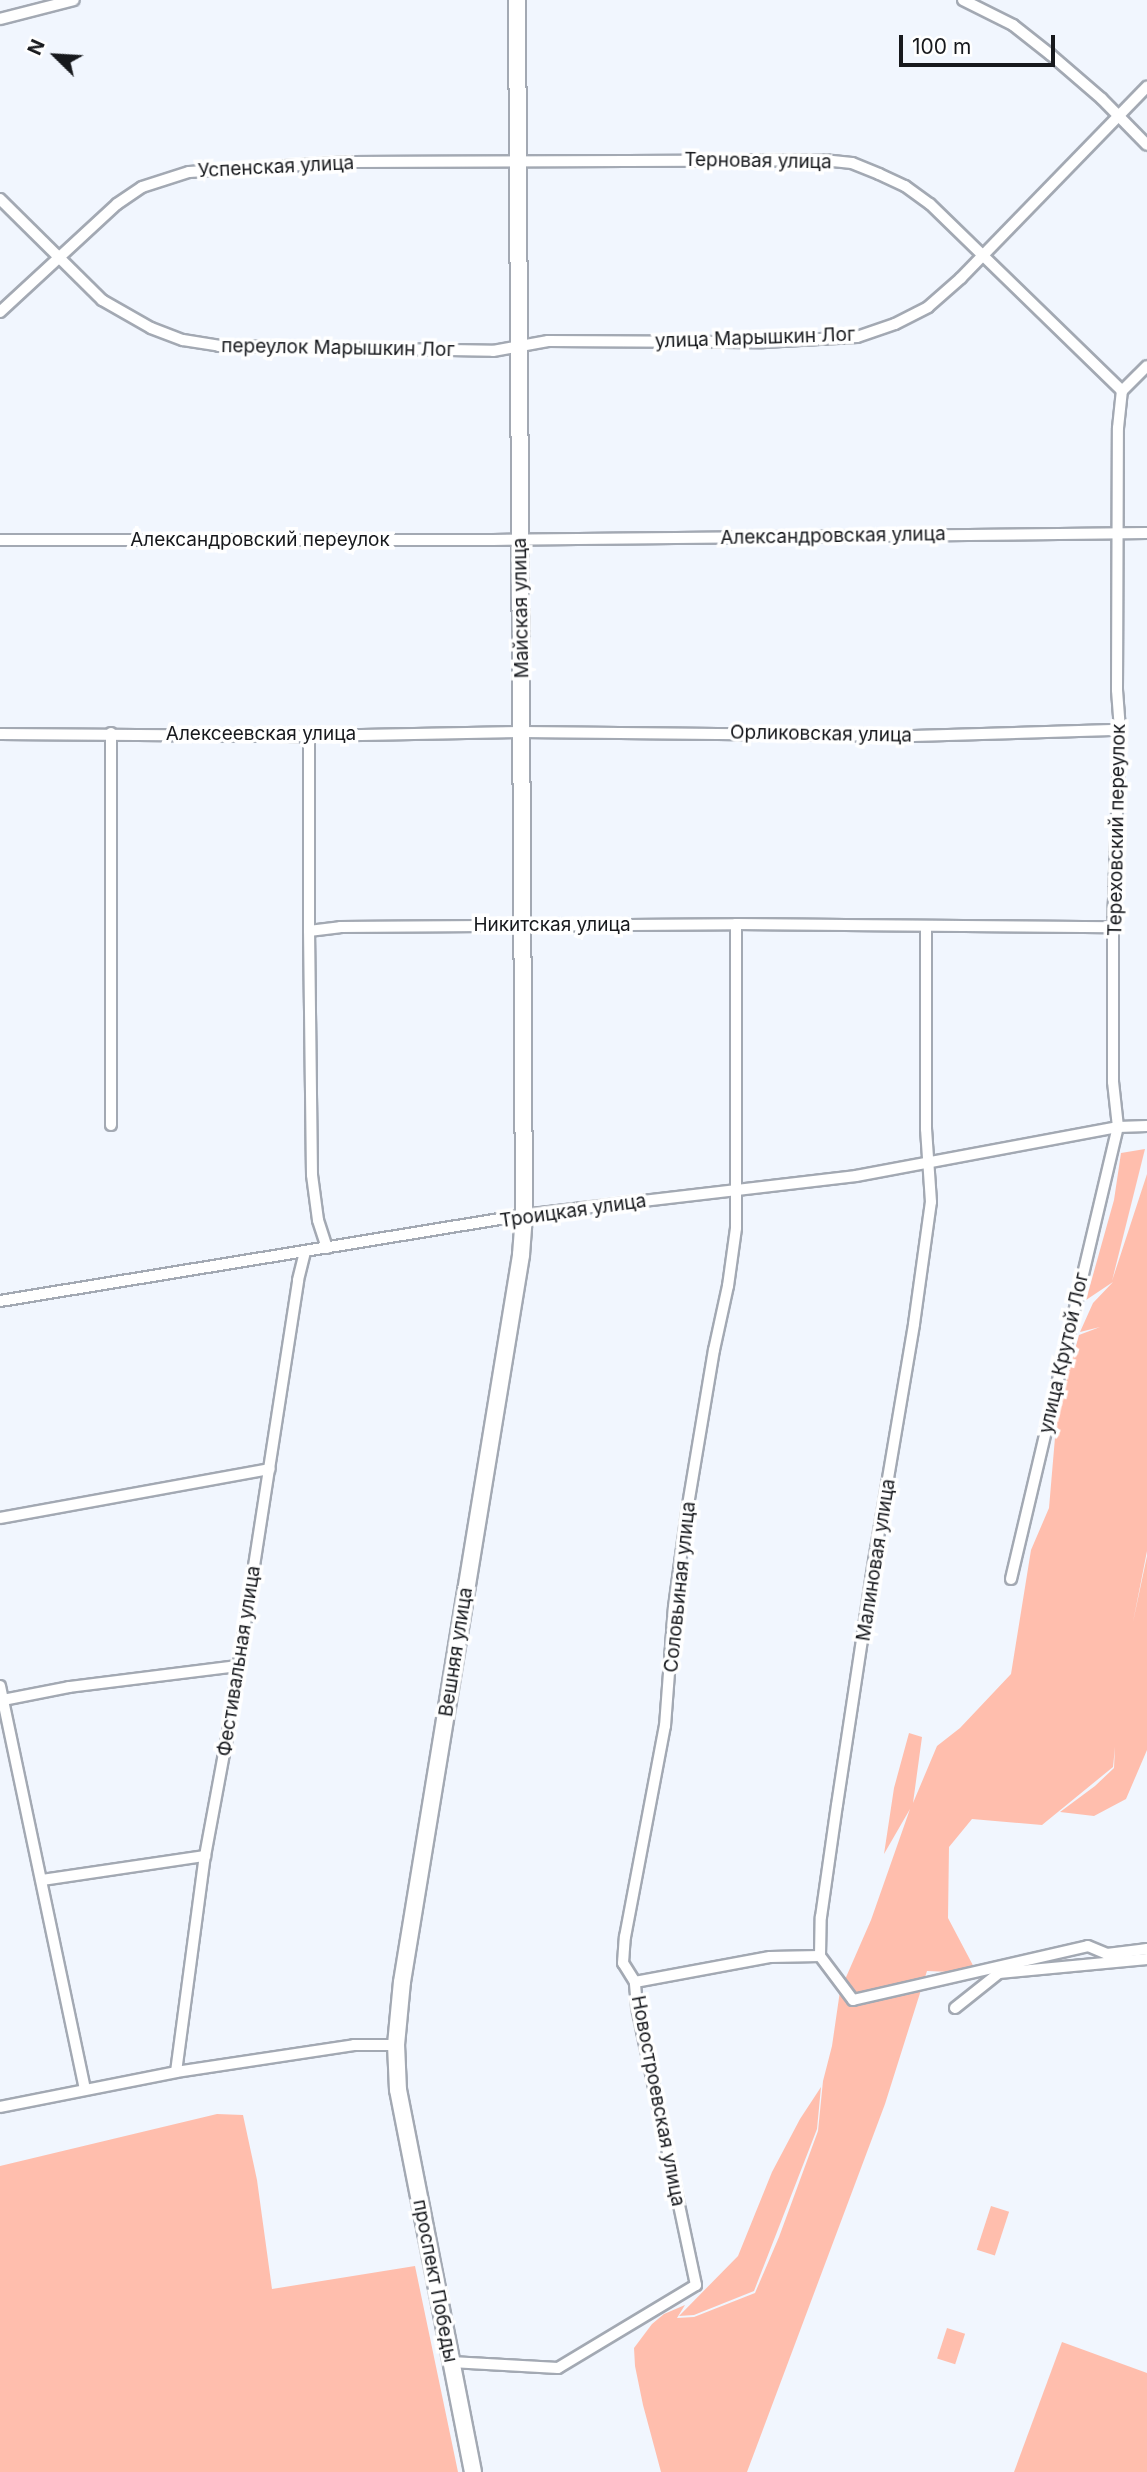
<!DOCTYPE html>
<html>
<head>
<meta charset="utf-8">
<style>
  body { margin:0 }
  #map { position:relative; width:1147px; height:2472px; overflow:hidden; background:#f1f6fe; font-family:Inter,sans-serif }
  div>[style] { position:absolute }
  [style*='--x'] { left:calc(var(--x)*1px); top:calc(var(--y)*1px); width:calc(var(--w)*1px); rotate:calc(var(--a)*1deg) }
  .green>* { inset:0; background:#ffbead; transform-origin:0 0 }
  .roads { filter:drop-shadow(2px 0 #a3a9b3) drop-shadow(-2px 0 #a3a9b3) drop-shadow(0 2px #a3a9b3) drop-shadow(0 -2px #a3a9b3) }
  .street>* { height:10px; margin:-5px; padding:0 5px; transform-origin:5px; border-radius:5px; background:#fff }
  .secondary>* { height:16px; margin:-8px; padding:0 8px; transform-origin:8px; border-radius:8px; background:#fff }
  span { translate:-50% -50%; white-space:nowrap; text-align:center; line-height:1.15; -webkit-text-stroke:7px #fff; paint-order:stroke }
  .street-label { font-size:19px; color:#17191d }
  .north { position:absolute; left:21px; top:21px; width:70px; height:70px; -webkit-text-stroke:5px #fff; paint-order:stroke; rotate:294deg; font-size:19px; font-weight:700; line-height:28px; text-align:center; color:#17191d }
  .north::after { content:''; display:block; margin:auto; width:24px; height:32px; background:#17191d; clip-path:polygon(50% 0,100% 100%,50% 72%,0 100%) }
  .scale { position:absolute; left:899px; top:35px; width:156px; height:32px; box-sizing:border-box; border:4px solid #17191d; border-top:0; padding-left:9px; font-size:21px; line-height:24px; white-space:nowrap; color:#17191d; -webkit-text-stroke:5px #fff; paint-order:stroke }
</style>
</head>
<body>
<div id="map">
  <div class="green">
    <i style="clip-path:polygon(1145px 1149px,1112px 1281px,1147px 1174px,1147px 1551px,1133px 1622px,1147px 1556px,1147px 1750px,1126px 1799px,1094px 1816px,1060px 1812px,1095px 1786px,1114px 1768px,1115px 1747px,1113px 1767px,1042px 1825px,972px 1819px,949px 1847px,948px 1918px,977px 1973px,927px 1971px,885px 2104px,747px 2472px,661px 2472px,643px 2405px,635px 2366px,634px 2348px,652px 2324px,664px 2314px,685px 2305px,677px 2318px,694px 2317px,755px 2293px,779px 2237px,818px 2131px,823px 2081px,832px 2046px,840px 1991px,871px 1920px,910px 1809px,884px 1854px,894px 1788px,909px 1733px,922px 1737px,913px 1803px,937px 1746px,960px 1728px,1011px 1674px,1031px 1550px,1049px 1508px,1057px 1414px,1079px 1335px,1100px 1327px,1080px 1332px,1093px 1303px,1113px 1282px,1086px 1300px,1114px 1200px,1121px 1153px)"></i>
    <i style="clip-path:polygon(821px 2087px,817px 2129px,754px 2291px,694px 2315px,679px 2316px,738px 2256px,772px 2172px,800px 2119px)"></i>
    <i style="clip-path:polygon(217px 2114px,243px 2115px,257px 2180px,272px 2289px,415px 2266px,458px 2472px,0 2472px,0 2166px)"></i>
    <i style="left:991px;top:2206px;width:19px;height:46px;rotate:18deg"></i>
    <i style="left:947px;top:2328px;width:19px;height:32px;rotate:18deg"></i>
    <i style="clip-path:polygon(1062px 2342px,1147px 2373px,1147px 2472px,1014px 2472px)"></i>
  </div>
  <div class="roads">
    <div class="street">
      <i style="--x:963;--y:0;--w:56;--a:26.6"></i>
      <i style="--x:1013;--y:25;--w:48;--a:38.3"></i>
      <i style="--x:1051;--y:55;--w:67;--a:40.8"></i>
      <i style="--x:1102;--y:99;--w:64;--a:45.6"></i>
      <i style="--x:0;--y:19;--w:76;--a:-14.4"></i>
      <i style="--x:0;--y:199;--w:144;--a:44.7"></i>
      <i style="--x:102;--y:300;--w:56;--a:29.7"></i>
      <i style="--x:151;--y:328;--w:34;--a:21"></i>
      <i style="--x:183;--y:340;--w:36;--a:9"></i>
      <i style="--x:219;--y:346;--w:274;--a:1"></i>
      <i style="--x:493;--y:351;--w:56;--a:-10.3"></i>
      <i style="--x:548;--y:341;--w:216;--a:0.3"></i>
      <i style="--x:764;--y:342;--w:93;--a:-3.1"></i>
      <i style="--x:857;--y:337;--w:40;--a:-18.9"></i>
      <i style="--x:895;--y:324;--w:37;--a:-27"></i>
      <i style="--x:928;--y:307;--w:44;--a:-41.3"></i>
      <i style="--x:961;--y:278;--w:267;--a:-45.8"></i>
      <i style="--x:0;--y:312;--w:159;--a:-42.7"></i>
      <i style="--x:117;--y:204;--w:30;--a:-34"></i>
      <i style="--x:142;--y:187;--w:49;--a:-17.7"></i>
      <i style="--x:189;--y:172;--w:161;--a:-3.6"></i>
      <i style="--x:350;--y:162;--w:473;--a:-0.2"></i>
      <i style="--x:823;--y:160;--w:29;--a:6"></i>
      <i style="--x:852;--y:163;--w:29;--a:22"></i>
      <i style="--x:879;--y:174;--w:29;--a:25"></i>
      <i style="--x:905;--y:186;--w:31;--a:36"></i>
      <i style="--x:930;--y:204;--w:268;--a:44.2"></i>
      <i style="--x:0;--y:540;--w:493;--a:0"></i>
      <i style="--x:493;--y:540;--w:654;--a:-0.61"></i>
      <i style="--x:0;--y:734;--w:309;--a:0.4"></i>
      <i style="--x:309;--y:736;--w:213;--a:-1.1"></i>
      <i style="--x:522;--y:732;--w:391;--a:0.6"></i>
      <i style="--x:913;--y:736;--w:207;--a:-1.7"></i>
      <i style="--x:309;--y:736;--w:195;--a:90"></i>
      <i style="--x:111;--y:1125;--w:392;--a:-90"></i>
      <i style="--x:327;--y:1248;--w:29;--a:-108"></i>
      <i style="--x:318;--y:1220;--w:45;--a:-97.6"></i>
      <i style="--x:312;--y:1175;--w:244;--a:-90.7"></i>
      <i style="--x:309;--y:931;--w:31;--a:-7"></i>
      <i style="--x:340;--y:927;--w:396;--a:-0.4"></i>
      <i style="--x:736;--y:924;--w:377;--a:0.5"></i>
      <i style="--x:0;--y:1301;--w:531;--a:-9.32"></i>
      <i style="--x:524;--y:1215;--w:334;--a:-6.7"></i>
      <i style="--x:856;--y:1176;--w:267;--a:-10.6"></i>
      <i style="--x:1118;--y:1127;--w:29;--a:-2"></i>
      <i style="--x:0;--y:1518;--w:274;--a:-10.3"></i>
      <i style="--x:1011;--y:1579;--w:464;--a:-76.7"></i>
      <i style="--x:1118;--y:1127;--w:45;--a:-96.3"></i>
      <i style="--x:1113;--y:1082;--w:155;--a:-90"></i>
      <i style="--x:1113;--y:927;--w:197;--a:-88"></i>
      <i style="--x:1120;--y:730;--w:40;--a:-94.3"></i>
      <i style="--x:1117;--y:690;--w:262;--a:-89.8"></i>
      <i style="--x:1118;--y:428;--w:37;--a:-84"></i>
      <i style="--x:1122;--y:391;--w:35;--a:-45"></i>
      <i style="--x:0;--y:1686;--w:412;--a:78.1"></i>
      <i style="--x:3;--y:1700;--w:67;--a:-11.1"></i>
      <i style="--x:69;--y:1687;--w:169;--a:-7.1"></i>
      <i style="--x:42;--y:1880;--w:165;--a:-8.4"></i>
      <i style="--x:820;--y:1956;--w:39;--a:-89"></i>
      <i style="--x:821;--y:1917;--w:113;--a:-81.9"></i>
      <i style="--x:837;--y:1805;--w:241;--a:-81.4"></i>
      <i style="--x:873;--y:1567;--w:246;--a:-80.4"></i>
      <i style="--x:914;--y:1324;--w:123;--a:-82.1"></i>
      <i style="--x:931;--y:1202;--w:73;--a:-93.9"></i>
      <i style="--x:926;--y:1129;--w:202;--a:-90"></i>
      <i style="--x:635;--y:1982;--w:22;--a:-122"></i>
      <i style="--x:623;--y:1963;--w:26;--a:-86"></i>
      <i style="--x:625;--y:1937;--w:215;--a:-79.3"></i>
      <i style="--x:665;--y:1726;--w:119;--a:-85.7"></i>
      <i style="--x:674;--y:1607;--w:103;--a:-82.2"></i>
      <i style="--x:688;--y:1505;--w:157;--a:-80.5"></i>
      <i style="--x:714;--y:1350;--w:66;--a:-77.7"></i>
      <i style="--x:728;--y:1286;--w:59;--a:-82.1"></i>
      <i style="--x:736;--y:1228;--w:304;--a:-90"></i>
      <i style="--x:955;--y:2008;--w:56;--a:-38.5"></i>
      <i style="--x:999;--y:1973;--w:149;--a:-5.4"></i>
      <i style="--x:176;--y:2072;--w:218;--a:-82.4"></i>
      <i style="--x:205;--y:1856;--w:137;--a:-79.5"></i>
      <i style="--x:230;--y:1721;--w:446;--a:-81.2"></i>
      <i style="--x:298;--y:1280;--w:30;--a:-76"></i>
      <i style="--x:0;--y:2107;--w:179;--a:-11.2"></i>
      <i style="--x:176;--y:2072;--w:180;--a:-8.6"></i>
      <i style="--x:354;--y:2045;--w:42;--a:0"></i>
      <i style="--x:451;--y:2362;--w:107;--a:3.2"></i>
      <i style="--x:558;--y:2368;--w:161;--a:-31"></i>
      <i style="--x:696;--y:2285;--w:284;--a:-102"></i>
      <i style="--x:637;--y:2007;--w:25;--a:-95"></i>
      <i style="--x:635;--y:1982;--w:137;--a:-10.5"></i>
      <i style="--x:770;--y:1957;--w:50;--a:-1.1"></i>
      <i style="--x:820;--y:1956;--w:55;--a:53.1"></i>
      <i style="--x:853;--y:2000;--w:241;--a:-12.9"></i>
      <i style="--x:1088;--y:1946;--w:21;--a:23"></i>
      <i style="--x:1107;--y:1954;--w:40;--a:-7.1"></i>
    </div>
    <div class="secondary">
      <i style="--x:473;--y:2472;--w:389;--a:-101.1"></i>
      <i style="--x:398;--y:2090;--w:45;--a:-92.5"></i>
      <i style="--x:396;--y:2045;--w:63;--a:-84.6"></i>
      <i style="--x:402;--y:1982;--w:737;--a:-80.7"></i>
      <i style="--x:521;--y:1255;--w:40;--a:-85.7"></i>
      <i style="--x:524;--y:1215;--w:1215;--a:-90.33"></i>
    </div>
  </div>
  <div class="street-label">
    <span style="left:758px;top:161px;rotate:1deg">Терновая улица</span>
    <span style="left:276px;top:167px;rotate:-3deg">Успенская улица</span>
    <span style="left:755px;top:338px;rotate:-2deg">улица Марышкин Лог</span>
    <span style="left:338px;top:348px;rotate:1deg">переулок Марышкин Лог</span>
    <span style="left:833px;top:536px;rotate:-1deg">Александровская улица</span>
    <span style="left:260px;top:540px">Александровский переулок</span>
    <span style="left:521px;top:608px;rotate:-91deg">Майская улица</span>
    <span style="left:261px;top:734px">Алексеевская улица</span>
    <span style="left:821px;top:734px;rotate:1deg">Орликовская улица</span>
    <span style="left:1117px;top:830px;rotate:-89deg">Тереховский переулок</span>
    <span style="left:552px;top:925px">Никитская улица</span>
    <span style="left:573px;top:1211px;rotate:-8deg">Троицкая улица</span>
    <span style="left:1064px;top:1353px;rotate:-77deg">улица Крутой Лог</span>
    <span style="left:876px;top:1560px;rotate:-81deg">Малиновая улица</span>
    <span style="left:680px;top:1587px;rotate:-84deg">Соловьиная улица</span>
    <span style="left:456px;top:1652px;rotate:-81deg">Вешняя улица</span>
    <span style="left:239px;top:1661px;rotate:-81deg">Фестивальная улица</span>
    <span style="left:658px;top:2101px;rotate:79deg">Новостроевская улица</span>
    <span style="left:435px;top:2281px;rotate:79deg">проспект Победы</span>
  </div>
  <div class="north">N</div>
  <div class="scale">100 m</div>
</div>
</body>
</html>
